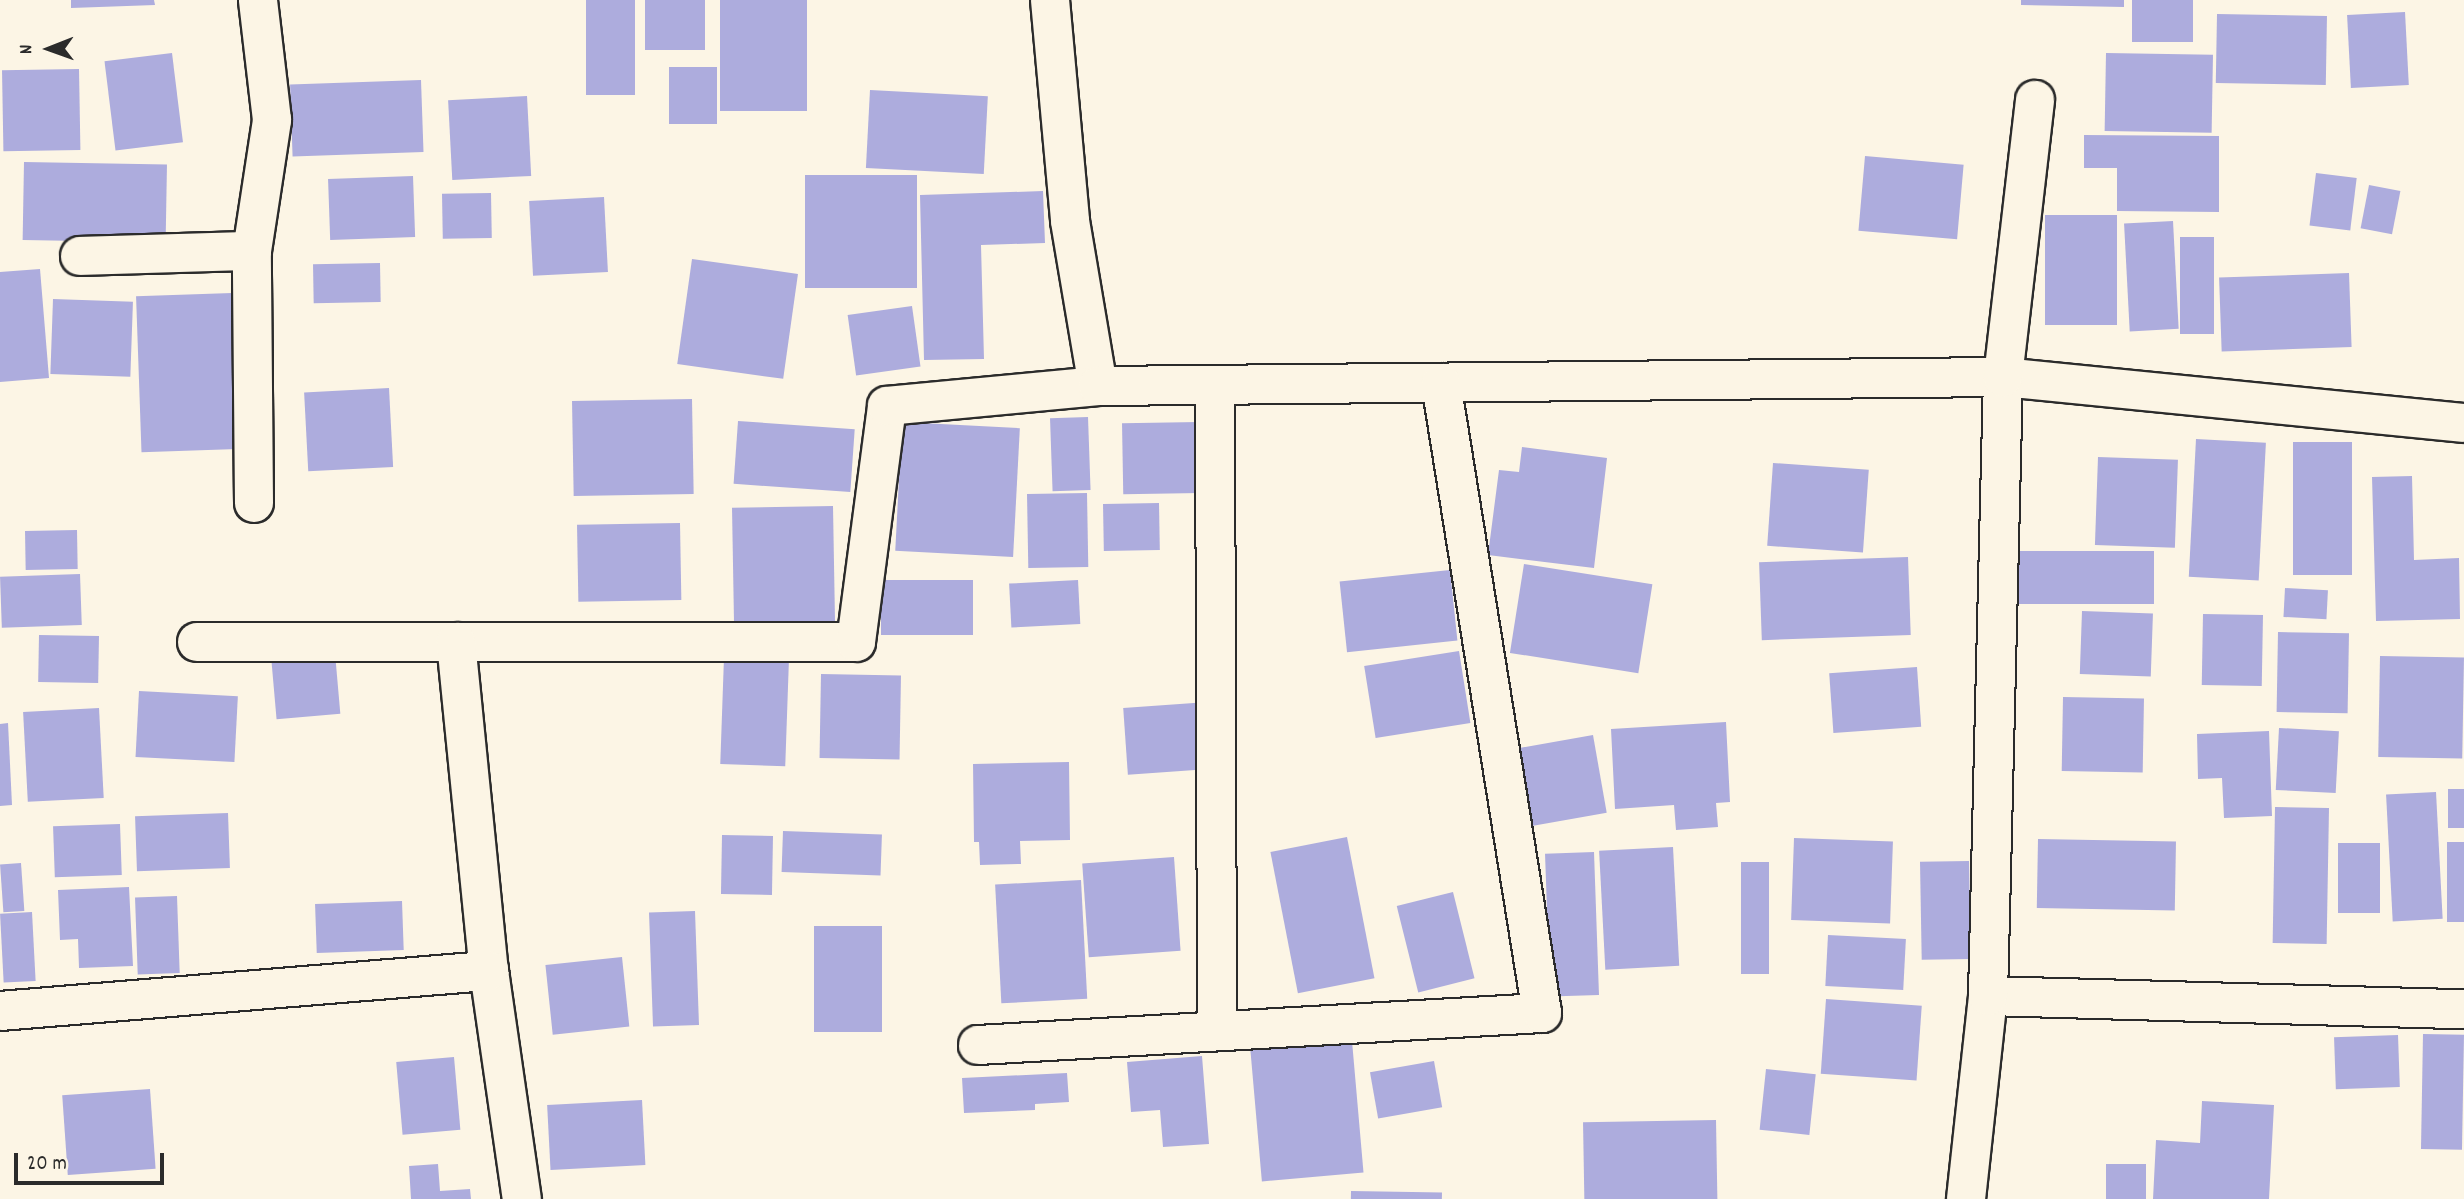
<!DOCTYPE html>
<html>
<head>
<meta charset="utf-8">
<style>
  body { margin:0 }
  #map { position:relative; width:2464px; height:1199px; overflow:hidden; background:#fcf5e5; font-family:Dekko,sans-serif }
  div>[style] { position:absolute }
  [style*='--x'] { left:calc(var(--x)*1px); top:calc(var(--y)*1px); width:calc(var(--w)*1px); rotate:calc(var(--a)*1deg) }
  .building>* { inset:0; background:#adacdd; transform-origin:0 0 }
  .roads { filter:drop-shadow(2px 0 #2b2b2b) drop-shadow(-2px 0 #2b2b2b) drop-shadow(0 2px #2b2b2b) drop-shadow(0 -2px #2b2b2b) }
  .minor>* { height:38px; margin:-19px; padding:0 19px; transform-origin:19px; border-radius:19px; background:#fcf5e5 }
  span { translate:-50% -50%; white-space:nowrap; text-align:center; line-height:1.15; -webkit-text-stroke:5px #fcf5e5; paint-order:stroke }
  .north { position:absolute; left:14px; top:14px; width:70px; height:70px; -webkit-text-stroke:5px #fcf5e5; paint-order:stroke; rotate:269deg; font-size:19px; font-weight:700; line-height:28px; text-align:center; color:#2b2b2b }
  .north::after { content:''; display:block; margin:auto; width:24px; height:32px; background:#2b2b2b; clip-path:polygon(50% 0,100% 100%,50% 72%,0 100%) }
  .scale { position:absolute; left:14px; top:1153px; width:150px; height:32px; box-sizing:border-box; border:4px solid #2b2b2b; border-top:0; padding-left:9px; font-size:21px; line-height:24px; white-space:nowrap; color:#2b2b2b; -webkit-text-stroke:5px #fcf5e5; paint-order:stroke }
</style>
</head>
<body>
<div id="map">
  <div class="building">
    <i style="clip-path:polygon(71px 0,154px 0,155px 5px,71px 8px)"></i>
    <i style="left:586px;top:0;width:49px;height:95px"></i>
    <i style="left:645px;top:0;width:60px;height:50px"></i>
    <i style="left:720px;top:0;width:87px;height:111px"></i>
    <i style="clip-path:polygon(2021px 0,2124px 0,2124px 7px,2021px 5px)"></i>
    <i style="left:2132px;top:0;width:61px;height:42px"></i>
    <i style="left:2405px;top:12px;width:73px;height:58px;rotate:87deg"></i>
    <i style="left:2217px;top:14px;width:110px;height:69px;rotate:1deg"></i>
    <i style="left:172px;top:53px;width:90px;height:68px;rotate:83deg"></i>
    <i style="left:2106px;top:53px;width:107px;height:78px;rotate:1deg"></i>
    <i style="left:669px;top:67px;width:48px;height:57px"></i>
    <i style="left:79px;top:69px;width:81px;height:77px;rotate:89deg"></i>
    <i style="left:421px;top:80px;width:72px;height:131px;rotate:88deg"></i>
    <i style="left:870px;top:90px;width:118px;height:78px;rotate:3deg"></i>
    <i style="left:527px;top:96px;width:80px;height:79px;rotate:87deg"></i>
    <i style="clip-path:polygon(2084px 135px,2219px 136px,2219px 212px,2117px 211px,2117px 168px,2084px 168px)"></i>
    <i style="left:1865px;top:156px;width:99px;height:75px;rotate:5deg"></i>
    <i style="left:24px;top:162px;width:143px;height:78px;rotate:1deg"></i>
    <i style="left:2316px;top:173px;width:41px;height:53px;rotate:7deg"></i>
    <i style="left:805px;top:175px;width:112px;height:113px"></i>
    <i style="left:413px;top:176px;width:61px;height:85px;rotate:88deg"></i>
    <i style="left:2369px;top:185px;width:32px;height:44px;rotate:11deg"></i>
    <i style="clip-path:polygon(1043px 191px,1045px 243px,981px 245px,984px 359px,924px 360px,920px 195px)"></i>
    <i style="left:491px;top:193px;width:45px;height:49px;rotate:89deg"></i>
    <i style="left:604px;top:197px;width:75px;height:75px;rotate:87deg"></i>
    <i style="left:2045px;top:215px;width:72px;height:110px"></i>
    <i style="left:2173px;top:221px;width:108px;height:49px;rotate:87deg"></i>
    <i style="left:2180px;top:237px;width:34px;height:97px"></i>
    <i style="left:692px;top:259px;width:107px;height:106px;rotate:8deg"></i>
    <i style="left:380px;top:263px;width:39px;height:67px;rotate:89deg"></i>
    <i style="clip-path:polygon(40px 269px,49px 378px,0 382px,0 272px)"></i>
    <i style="left:2349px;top:273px;width:74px;height:130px;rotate:88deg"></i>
    <i style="left:232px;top:293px;width:156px;height:96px;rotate:88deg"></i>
    <i style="left:53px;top:299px;width:80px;height:75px;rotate:2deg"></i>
    <i style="left:912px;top:306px;width:61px;height:65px;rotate:82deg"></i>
    <i style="left:389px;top:388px;width:79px;height:85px;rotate:87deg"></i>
    <i style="left:692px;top:399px;width:95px;height:120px;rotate:89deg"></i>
    <i style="left:1088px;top:417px;width:73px;height:38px;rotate:88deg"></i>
    <i style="left:738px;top:421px;width:117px;height:63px;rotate:4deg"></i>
    <i style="left:902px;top:422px;width:118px;height:129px;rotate:3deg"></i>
    <i style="left:1199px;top:422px;width:71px;height:77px;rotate:89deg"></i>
    <i style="left:2196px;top:439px;width:70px;height:138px;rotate:3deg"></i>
    <i style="left:2293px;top:442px;width:59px;height:133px"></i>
    <i style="clip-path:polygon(1522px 447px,1607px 458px,1594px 568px,1488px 555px,1499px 470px,1519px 472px)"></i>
    <i style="left:2098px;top:457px;width:80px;height:88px;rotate:2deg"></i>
    <i style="left:1773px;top:463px;width:96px;height:83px;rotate:4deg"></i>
    <i style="clip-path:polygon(2412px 476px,2414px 560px,2459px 558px,2460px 619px,2376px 621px,2372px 477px)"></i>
    <i style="left:1087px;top:493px;width:74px;height:60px;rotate:89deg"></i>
    <i style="left:1159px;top:503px;width:47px;height:56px;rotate:89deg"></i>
    <i style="left:833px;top:506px;width:116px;height:101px;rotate:89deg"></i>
    <i style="left:680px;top:523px;width:77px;height:103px;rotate:89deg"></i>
    <i style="left:77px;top:530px;width:39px;height:52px;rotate:89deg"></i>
    <i style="left:2004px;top:551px;width:150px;height:53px"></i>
    <i style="left:1908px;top:557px;width:78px;height:149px;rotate:88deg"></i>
    <i style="left:1524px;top:564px;width:130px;height:90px;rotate:9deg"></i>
    <i style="left:1450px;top:570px;width:71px;height:111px;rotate:84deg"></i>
    <i style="left:80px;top:574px;width:51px;height:80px;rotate:88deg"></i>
    <i style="left:881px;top:580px;width:92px;height:55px"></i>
    <i style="left:1078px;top:580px;width:44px;height:69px;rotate:87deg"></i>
    <i style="left:2285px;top:588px;width:43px;height:29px;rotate:3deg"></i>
    <i style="left:2082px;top:611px;width:71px;height:63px;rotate:2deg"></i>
    <i style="left:2203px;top:614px;width:60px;height:71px;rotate:1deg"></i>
    <i style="left:2278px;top:632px;width:71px;height:80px;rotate:1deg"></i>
    <i style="left:39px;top:635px;width:60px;height:47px;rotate:1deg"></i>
    <i style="left:1459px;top:651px;width:73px;height:96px;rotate:81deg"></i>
    <i style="left:335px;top:653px;width:61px;height:64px;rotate:85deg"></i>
    <i style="left:2380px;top:656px;width:84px;height:101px;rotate:1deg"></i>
    <i style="left:724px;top:657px;width:65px;height:107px;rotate:2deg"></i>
    <i style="left:1917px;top:667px;width:60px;height:88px;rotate:86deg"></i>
    <i style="left:821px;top:674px;width:80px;height:84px;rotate:1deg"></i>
    <i style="left:139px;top:691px;width:99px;height:66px;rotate:3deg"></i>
    <i style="left:2063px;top:697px;width:81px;height:74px;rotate:1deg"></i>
    <i style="left:1208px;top:702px;width:67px;height:85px;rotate:86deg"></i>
    <i style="left:99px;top:708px;width:90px;height:76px;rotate:87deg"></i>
    <i style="clip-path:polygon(1726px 722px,1730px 802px,1716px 803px,1718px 827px,1676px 830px,1674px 805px,1615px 809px,1611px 729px)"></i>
    <i style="clip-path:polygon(8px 723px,12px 805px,0 806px,0 724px)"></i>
    <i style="left:2279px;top:728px;width:60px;height:62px;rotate:3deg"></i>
    <i style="clip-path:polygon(2269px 731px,2272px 816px,2224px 818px,2222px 778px,2198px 779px,2197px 734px)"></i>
    <i style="left:1593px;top:735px;width:79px;height:76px;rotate:80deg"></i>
    <i style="clip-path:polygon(1069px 762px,1070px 840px,1020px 841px,1021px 864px,980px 865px,979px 842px,974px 842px,973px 764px)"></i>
    <i style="left:2448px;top:789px;width:16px;height:39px"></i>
    <i style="left:2436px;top:792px;width:127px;height:50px;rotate:87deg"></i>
    <i style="left:2329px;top:808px;width:136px;height:54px;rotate:91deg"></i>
    <i style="left:228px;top:813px;width:55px;height:93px;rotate:88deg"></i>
    <i style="left:120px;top:824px;width:51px;height:67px;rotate:88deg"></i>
    <i style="left:783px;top:831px;width:99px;height:41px;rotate:2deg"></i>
    <i style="left:722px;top:835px;width:51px;height:59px;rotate:1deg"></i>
    <i style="left:1347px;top:837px;width:144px;height:78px;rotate:79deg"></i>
    <i style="left:1794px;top:838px;width:99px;height:82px;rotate:2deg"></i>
    <i style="left:2038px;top:839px;width:138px;height:69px;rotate:1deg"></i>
    <i style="left:2447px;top:842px;width:17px;height:80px"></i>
    <i style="left:2338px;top:843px;width:42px;height:70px"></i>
    <i style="left:1673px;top:847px;width:119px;height:74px;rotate:87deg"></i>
    <i style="left:1594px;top:852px;width:143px;height:49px;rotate:88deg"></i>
    <i style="left:1174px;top:857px;width:94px;height:92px;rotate:86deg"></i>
    <i style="left:1969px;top:861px;width:98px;height:49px;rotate:89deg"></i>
    <i style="left:1769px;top:862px;width:112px;height:28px;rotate:90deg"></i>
    <i style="left:21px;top:863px;width:48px;height:21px;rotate:86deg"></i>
    <i style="left:1081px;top:880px;width:119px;height:86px;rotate:87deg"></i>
    <i style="clip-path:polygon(129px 887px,133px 966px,79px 968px,78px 939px,60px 940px,58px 890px)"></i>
    <i style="left:1453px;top:892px;width:89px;height:58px;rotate:76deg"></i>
    <i style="left:177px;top:896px;width:77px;height:42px;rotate:88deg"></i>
    <i style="left:402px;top:901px;width:49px;height:87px;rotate:88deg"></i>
    <i style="left:695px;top:911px;width:114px;height:46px;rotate:88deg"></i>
    <i style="left:32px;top:912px;width:69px;height:32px;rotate:87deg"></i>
    <i style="left:882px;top:926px;width:106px;height:68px;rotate:90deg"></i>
    <i style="left:1828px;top:935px;width:78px;height:51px;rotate:3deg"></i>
    <i style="left:622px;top:957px;width:70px;height:77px;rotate:84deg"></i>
    <i style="left:1826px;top:999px;width:96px;height:75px;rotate:4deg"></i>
    <i style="left:2423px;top:1034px;width:41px;height:115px;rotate:1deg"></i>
    <i style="left:2398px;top:1035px;width:52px;height:64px;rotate:88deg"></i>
    <i style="left:1352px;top:1041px;width:132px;height:102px;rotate:85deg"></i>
    <i style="clip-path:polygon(1202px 1056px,1209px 1144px,1163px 1147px,1160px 1110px,1131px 1112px,1127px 1062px)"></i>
    <i style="left:454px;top:1057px;width:73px;height:58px;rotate:85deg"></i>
    <i style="left:1434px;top:1061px;width:47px;height:65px;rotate:80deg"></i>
    <i style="left:1766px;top:1069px;width:50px;height:61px;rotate:6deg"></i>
    <i style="clip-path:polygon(1067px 1073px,1069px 1102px,1035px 1104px,1035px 1110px,964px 1113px,962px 1078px)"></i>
    <i style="left:150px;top:1089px;width:80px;height:88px;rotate:86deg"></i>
    <i style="left:642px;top:1100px;width:65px;height:95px;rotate:87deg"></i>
    <i style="clip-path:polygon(2202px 1101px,2274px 1105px,2269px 1199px,2153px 1199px,2156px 1140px,2200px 1143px)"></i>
    <i style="left:1716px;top:1120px;width:79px;height:133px;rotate:89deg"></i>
    <i style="clip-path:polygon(438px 1164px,440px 1191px,470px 1189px,471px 1199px,411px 1199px,409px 1166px)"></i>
    <i style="left:2106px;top:1164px;width:40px;height:35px"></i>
    <i style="left:1351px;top:1191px;width:91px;height:8px;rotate:1deg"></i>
  </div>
  <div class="roads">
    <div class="minor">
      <i style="--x:1050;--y:0;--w:222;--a:84.8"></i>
      <i style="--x:1070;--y:221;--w:167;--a:80.4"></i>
      <i style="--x:80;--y:256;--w:172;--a:-1.7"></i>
      <i style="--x:1215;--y:385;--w:646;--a:89.82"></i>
      <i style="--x:254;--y:503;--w:252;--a:-90.5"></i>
      <i style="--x:252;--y:251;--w:133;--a:-81.3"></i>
      <i style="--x:272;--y:120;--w:121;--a:-96.7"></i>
      <i style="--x:197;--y:642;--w:659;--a:0"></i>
      <i style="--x:856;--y:642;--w:238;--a:-82.5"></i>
      <i style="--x:887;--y:406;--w:212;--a:-5.4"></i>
      <i style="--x:1098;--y:386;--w:905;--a:-0.57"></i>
      <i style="--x:2003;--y:377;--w:463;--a:5.7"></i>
      <i style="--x:456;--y:642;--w:331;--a:84.3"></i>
      <i style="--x:489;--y:971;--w:230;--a:81.8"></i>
      <i style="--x:1988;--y:996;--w:476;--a:1.6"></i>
      <i style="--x:0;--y:1011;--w:491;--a:-4.7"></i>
      <i style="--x:978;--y:1045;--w:565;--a:-3.25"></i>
      <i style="--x:1542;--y:1013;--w:638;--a:-99.11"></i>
      <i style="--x:1966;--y:1199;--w:204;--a:-83.8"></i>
      <i style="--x:1988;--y:996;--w:619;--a:-88.61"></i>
      <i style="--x:2003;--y:377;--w:279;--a:-83.4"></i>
    </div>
  </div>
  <div class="north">N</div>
  <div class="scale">20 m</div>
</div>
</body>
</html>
